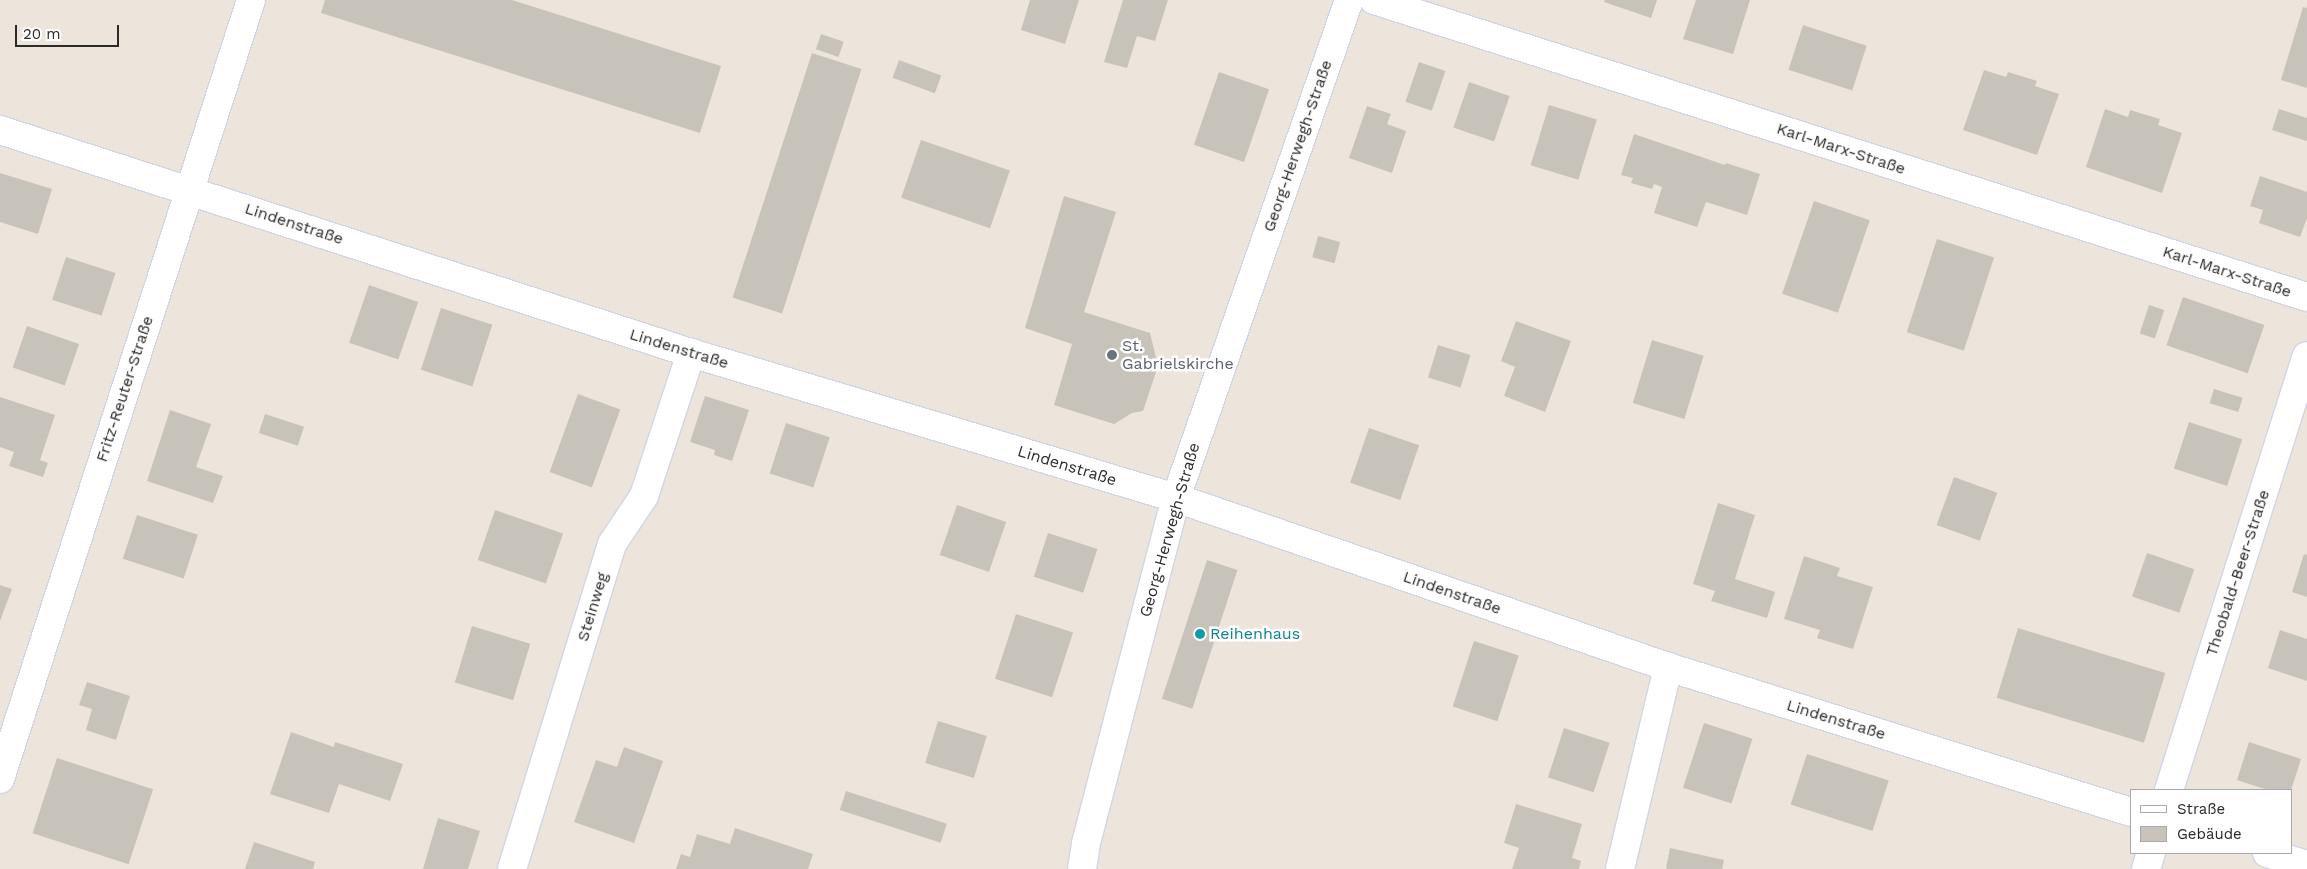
<!DOCTYPE html>
<html>
<head>
<meta charset="utf-8">
<style>
  body { margin:0 }
  #map { position:relative; width:2307px; height:869px; overflow:hidden; background:#ede5db; font-family:"Work Sans",sans-serif }
  div>[style] { position:absolute }
  [style*='--x'] { left:calc(var(--x)*1px); top:calc(var(--y)*1px); width:calc(var(--w)*1px); rotate:calc(var(--a)*1deg) }
  .building>* { inset:0; background:#c8c3ba; transform-origin:0 0 }
  .roads { filter:drop-shadow(1px 0 #d0d5e4) drop-shadow(-1px 0 #d0d5e4) drop-shadow(0 1px #d0d5e4) drop-shadow(0 -1px #d0d5e4) }
  .street>* { height:28px; margin:-14px; padding:0 14px; transform-origin:14px; border-radius:14px; background:#fff }
  .dots>* { width:14px; height:14px; translate:-50% -50%; box-sizing:border-box; border:2px solid #fff; border-radius:50% }
  span { translate:-50% -50%; white-space:nowrap; text-align:center; line-height:1.15; -webkit-text-stroke:5px #fff; paint-order:stroke }
  .street-label { font-size:16px; color:#2a2a2a }
  .worship-label { font-size:16px; color:#5b616d }
  .left { translate:0 -50%; text-align:left }
  .culture-label { font-size:16px; color:#0d838f }
  .legend { position:absolute; left:2130px; top:789px; width:162px; height:65px; box-sizing:border-box; background:#fff; border:1px solid #aaa; margin:0; padding:6px 9px; list-style:none; font-size:15px; color:#2a2a2a }
  .legend li { display:flex; align-items:center; gap:10px; height:25px }
  .legend b { width:25px; border:1px solid #aaa }
  .scale { position:absolute; left:15px; top:25px; width:104px; height:22px; box-sizing:border-box; border:2px solid #2a2a2a; border-top:0; padding-left:6px; font-size:15px; line-height:18px; white-space:nowrap; color:#2a2a2a; -webkit-text-stroke:4px #fff; paint-order:stroke }
</style>
</head>
<body>
<div id="map">
  <div class="building">
    <i style="clip-path:polygon(325px 0,512px 0,721px 66px,700px 133px,321px 13px)"></i>
    <i style="clip-path:polygon(1030px 0,1079px 0,1065px 44px,1021px 30px)"></i>
    <i style="clip-path:polygon(1123px 0,1168px 0,1155px 41px,1137px 36px,1127px 68px,1104px 62px)"></i>
    <i style="clip-path:polygon(1605px 0,1657px 0,1651px 18px,1604px 2px)"></i>
    <i style="clip-path:polygon(1696px 0,1750px 0,1733px 54px,1683px 39px)"></i>
    <i style="clip-path:polygon(2303px 7px,2307px 8px,2307px 88px,2281px 80px)"></i>
    <i style="left:1803px;top:25px;width:67px;height:47px;rotate:18deg"></i>
    <i style="left:821px;top:34px;width:24px;height:16px;rotate:19deg"></i>
    <i style="left:812px;top:53px;width:52px;height:257px;rotate:18deg"></i>
    <i style="left:899px;top:60px;width:45px;height:19px;rotate:20deg"></i>
    <i style="left:1419px;top:62px;width:28px;height:42px;rotate:19deg"></i>
    <i style="clip-path:polygon(1984px 70px,2006px 77px,2008px 72px,2037px 81px,2035px 86px,2059px 94px,2037px 155px,1963px 130px)"></i>
    <i style="left:1219px;top:72px;width:53px;height:77px;rotate:19deg"></i>
    <i style="left:1469px;top:82px;width:43px;height:48px;rotate:19deg"></i>
    <i style="left:1549px;top:105px;width:50px;height:63px;rotate:17deg"></i>
    <i style="clip-path:polygon(1367px 106px,1391px 114px,1387px 124px,1406px 131px,1392px 173px,1349px 158px)"></i>
    <i style="clip-path:polygon(2105px 109px,2128px 117px,2130px 110px,2160px 119px,2158px 125px,2182px 133px,2162px 193px,2086px 167px)"></i>
    <i style="clip-path:polygon(2279px 109px,2307px 118px,2307px 141px,2272px 130px)"></i>
    <i style="clip-path:polygon(1634px 134px,1725px 165px,1726px 163px,1760px 174px,1747px 215px,1706px 202px,1697px 227px,1654px 213px,1662px 187px,1654px 184px,1652px 189px,1631px 183px,1633px 178px,1621px 175px)"></i>
    <i style="left:921px;top:140px;width:94px;height:61px;rotate:19deg"></i>
    <i style="clip-path:polygon(0 173px,52px 189px,38px 234px,0 222px)"></i>
    <i style="clip-path:polygon(2260px 176px,2307px 192px,2307px 218px,2300px 237px,2259px 223px,2263px 210px,2250px 206px)"></i>
    <i style="clip-path:polygon(1064px 196px,1116px 212px,1084px 312px,1150px 333px,1158px 366px,1143px 411px,1132px 413px,1114px 424px,1054px 405px,1072px 344px,1025px 328px)"></i>
    <i style="left:1814px;top:201px;width:59px;height:98px;rotate:19deg"></i>
    <i style="left:1318px;top:236px;width:23px;height:22px;rotate:15deg"></i>
    <i style="left:1937px;top:239px;width:60px;height:98px;rotate:18deg"></i>
    <i style="left:66px;top:257px;width:52px;height:45px;rotate:18deg"></i>
    <i style="left:369px;top:285px;width:52px;height:61px;rotate:19deg"></i>
    <i style="left:2183px;top:297px;width:86px;height:51px;rotate:19deg"></i>
    <i style="left:2149px;top:305px;width:16px;height:30px;rotate:18deg"></i>
    <i style="left:441px;top:308px;width:54px;height:65px;rotate:18deg"></i>
    <i style="clip-path:polygon(1516px 321px,1571px 341px,1545px 412px,1504px 396px,1515px 367px,1501px 361px)"></i>
    <i style="left:27px;top:326px;width:55px;height:44px;rotate:19deg"></i>
    <i style="left:1652px;top:340px;width:54px;height:66px;rotate:17deg"></i>
    <i style="left:1438px;top:345px;width:34px;height:34px;rotate:17deg"></i>
    <i style="left:2214px;top:389px;width:30px;height:15px;rotate:17deg"></i>
    <i style="left:578px;top:394px;width:45px;height:83px;rotate:20deg"></i>
    <i style="clip-path:polygon(705px 396px,749px 410px,732px 461px,714px 455px,715px 450px,690px 442px)"></i>
    <i style="clip-path:polygon(0 397px,55px 415px,40px 460px,48px 463px,43px 477px,9px 466px,14px 452px,0 447px)"></i>
    <i style="clip-path:polygon(170px 410px,211px 424px,196px 467px,223px 476px,213px 503px,147px 481px)"></i>
    <i style="left:265px;top:414px;width:41px;height:20px;rotate:18deg"></i>
    <i style="left:2189px;top:422px;width:56px;height:49px;rotate:18deg"></i>
    <i style="left:786px;top:423px;width:46px;height:53px;rotate:18deg"></i>
    <i style="left:1369px;top:428px;width:53px;height:58px;rotate:19deg"></i>
    <i style="left:1954px;top:477px;width:46px;height:51px;rotate:20deg"></i>
    <i style="clip-path:polygon(1718px 503px,1755px 515px,1735px 579px,1775px 592px,1767px 618px,1711px 601px,1715px 591px,1693px 584px)"></i>
    <i style="left:957px;top:505px;width:52px;height:53px;rotate:19deg"></i>
    <i style="left:495px;top:510px;width:72px;height:53px;rotate:19deg"></i>
    <i style="left:137px;top:515px;width:64px;height:46px;rotate:18deg"></i>
    <i style="left:1048px;top:533px;width:52px;height:46px;rotate:18deg"></i>
    <i style="left:2147px;top:553px;width:50px;height:46px;rotate:19deg"></i>
    <i style="clip-path:polygon(2304px 554px,2307px 555px,2307px 597px,2292px 592px)"></i>
    <i style="clip-path:polygon(1804px 556px,1840px 568px,1837px 576px,1873px 587px,1853px 649px,1817px 638px,1820px 630px,1784px 619px)"></i>
    <i style="left:1207px;top:560px;width:32px;height:146px;rotate:18deg"></i>
    <i style="clip-path:polygon(0 585px,12px 589px,0 621px)"></i>
    <i style="left:1016px;top:614px;width:60px;height:68px;rotate:18deg"></i>
    <i style="left:472px;top:626px;width:61px;height:59px;rotate:17deg"></i>
    <i style="left:2018px;top:628px;width:154px;height:73px;rotate:17deg"></i>
    <i style="clip-path:polygon(2280px 630px,2307px 639px,2307px 681px,2268px 668px)"></i>
    <i style="left:1474px;top:641px;width:47px;height:69px;rotate:18deg"></i>
    <i style="clip-path:polygon(87px 682px,130px 696px,116px 740px,86px 730px,92px 709px,79px 705px)"></i>
    <i style="left:938px;top:721px;width:51px;height:44px;rotate:17deg"></i>
    <i style="left:1704px;top:723px;width:51px;height:68px;rotate:18deg"></i>
    <i style="left:1564px;top:728px;width:48px;height:52px;rotate:18deg"></i>
    <i style="clip-path:polygon(291px 732px,334px 747px,335px 742px,403px 764px,390px 801px,339px 784px,329px 813px,270px 794px)"></i>
    <i style="clip-path:polygon(2249px 742px,2301px 759px,2291px 790px,2268px 790px,2237px 780px)"></i>
    <i style="clip-path:polygon(624px 747px,663px 761px,634px 843px,574px 822px,596px 760px,617px 767px)"></i>
    <i style="left:1807px;top:754px;width:86px;height:53px;rotate:18deg"></i>
    <i style="left:57px;top:758px;width:101px;height:79px;rotate:18deg"></i>
    <i style="left:846px;top:791px;width:106px;height:20px;rotate:18deg"></i>
    <i style="clip-path:polygon(1516px 804px,1582px 824px,1572px 858px,1581px 861px,1579px 869px,1512px 869px,1519px 848px,1504px 843px)"></i>
    <i style="clip-path:polygon(438px 818px,480px 831px,468px 869px,423px 869px)"></i>
    <i style="clip-path:polygon(735px 828px,813px 854px,808px 869px,676px 869px,681px 854px,690px 857px,697px 834px,730px 844px)"></i>
    <i style="clip-path:polygon(254px 842px,315px 862px,313px 869px,245px 869px)"></i>
    <i style="clip-path:polygon(1670px 848px,1724px 860px,1722px 869px,1666px 869px)"></i>
  </div>
  <div class="roads">
    <div class="street">
      <i style="--x:1374;--y:0;--w:979;--a:17.66"></i>
      <i style="--x:0;--y:130;--w:726;--a:17.89"></i>
      <i style="--x:691;--y:353;--w:506;--a:16.65"></i>
      <i style="--x:1176;--y:498;--w:520;--a:18.96"></i>
      <i style="--x:1668;--y:667;--w:485;--a:17.4"></i>
      <i style="--x:0;--y:779;--w:818;--a:-72.14"></i>
      <i style="--x:2169;--y:790;--w:455;--a:-72.4"></i>
      <i style="--x:2267;--y:853;--w:42;--a:16.7"></i>
      <i style="--x:512;--y:869;--w:340;--a:-72.9"></i>
      <i style="--x:612;--y:544;--w:58;--a:-56.3"></i>
      <i style="--x:644;--y:496;--w:151;--a:-71.8"></i>
      <i style="--x:1082;--y:869;--w:26;--a:-81"></i>
      <i style="--x:1086;--y:843;--w:357;--a:-75.4"></i>
      <i style="--x:1176;--y:498;--w:527;--a:-70.84"></i>
      <i style="--x:1620;--y:869;--w:208;--a:-76.6"></i>
      <i style="--x:2146;--y:869;--w:17;--a:-73"></i>
    </div>
  </div>
  <div class="dots">
    <i style="left:1112px;top:355px;background:#6b7280"></i>
    <i style="left:1200px;top:634px;background:#0f9aa8"></i>
  </div>
  <div class="street-label">
    <span style="left:1298px;top:146px;rotate:-71deg">Georg-Herwegh-Straße</span>
    <span style="left:1841px;top:149px;rotate:18deg">Karl-Marx-Straße</span>
    <span style="left:294px;top:224px;rotate:18deg">Lindenstraße</span>
    <span style="left:2227px;top:272px;rotate:18deg">Karl-Marx-Straße</span>
    <span style="left:679px;top:349px;rotate:17deg">Lindenstraße</span>
    <span style="left:125px;top:389px;rotate:-72deg">Fritz-Reuter-Straße</span>
    <span style="left:1067px;top:466px;rotate:17deg">Lindenstraße</span>
    <span style="left:1170px;top:530px;rotate:-74deg">Georg-Herwegh-Straße</span>
    <span style="left:2238px;top:573px;rotate:-72deg">Theobald-Beer-Straße</span>
    <span style="left:1452px;top:593px;rotate:19deg">Lindenstraße</span>
    <span style="left:593px;top:607px;rotate:-73deg">Steinweg</span>
    <span style="left:1836px;top:720px;rotate:17deg">Lindenstraße</span>
  </div>
  <div class="worship-label">
    <span class="left" style="left:1122px;top:355px">St.<br>Gabrielskirche</span>
  </div>
  <div class="culture-label">
    <span class="left" style="left:1210px;top:634px">Reihenhaus</span>
  </div>
  <ul class="legend">
  <li><b style="height:6px;background:#fff"></b>Straße</li>
  <li><b style="height:14px;background:#c8c3ba"></b>Gebäude</li>
  </ul>
  <div class="scale">20 m</div>
</div>
</body>
</html>
